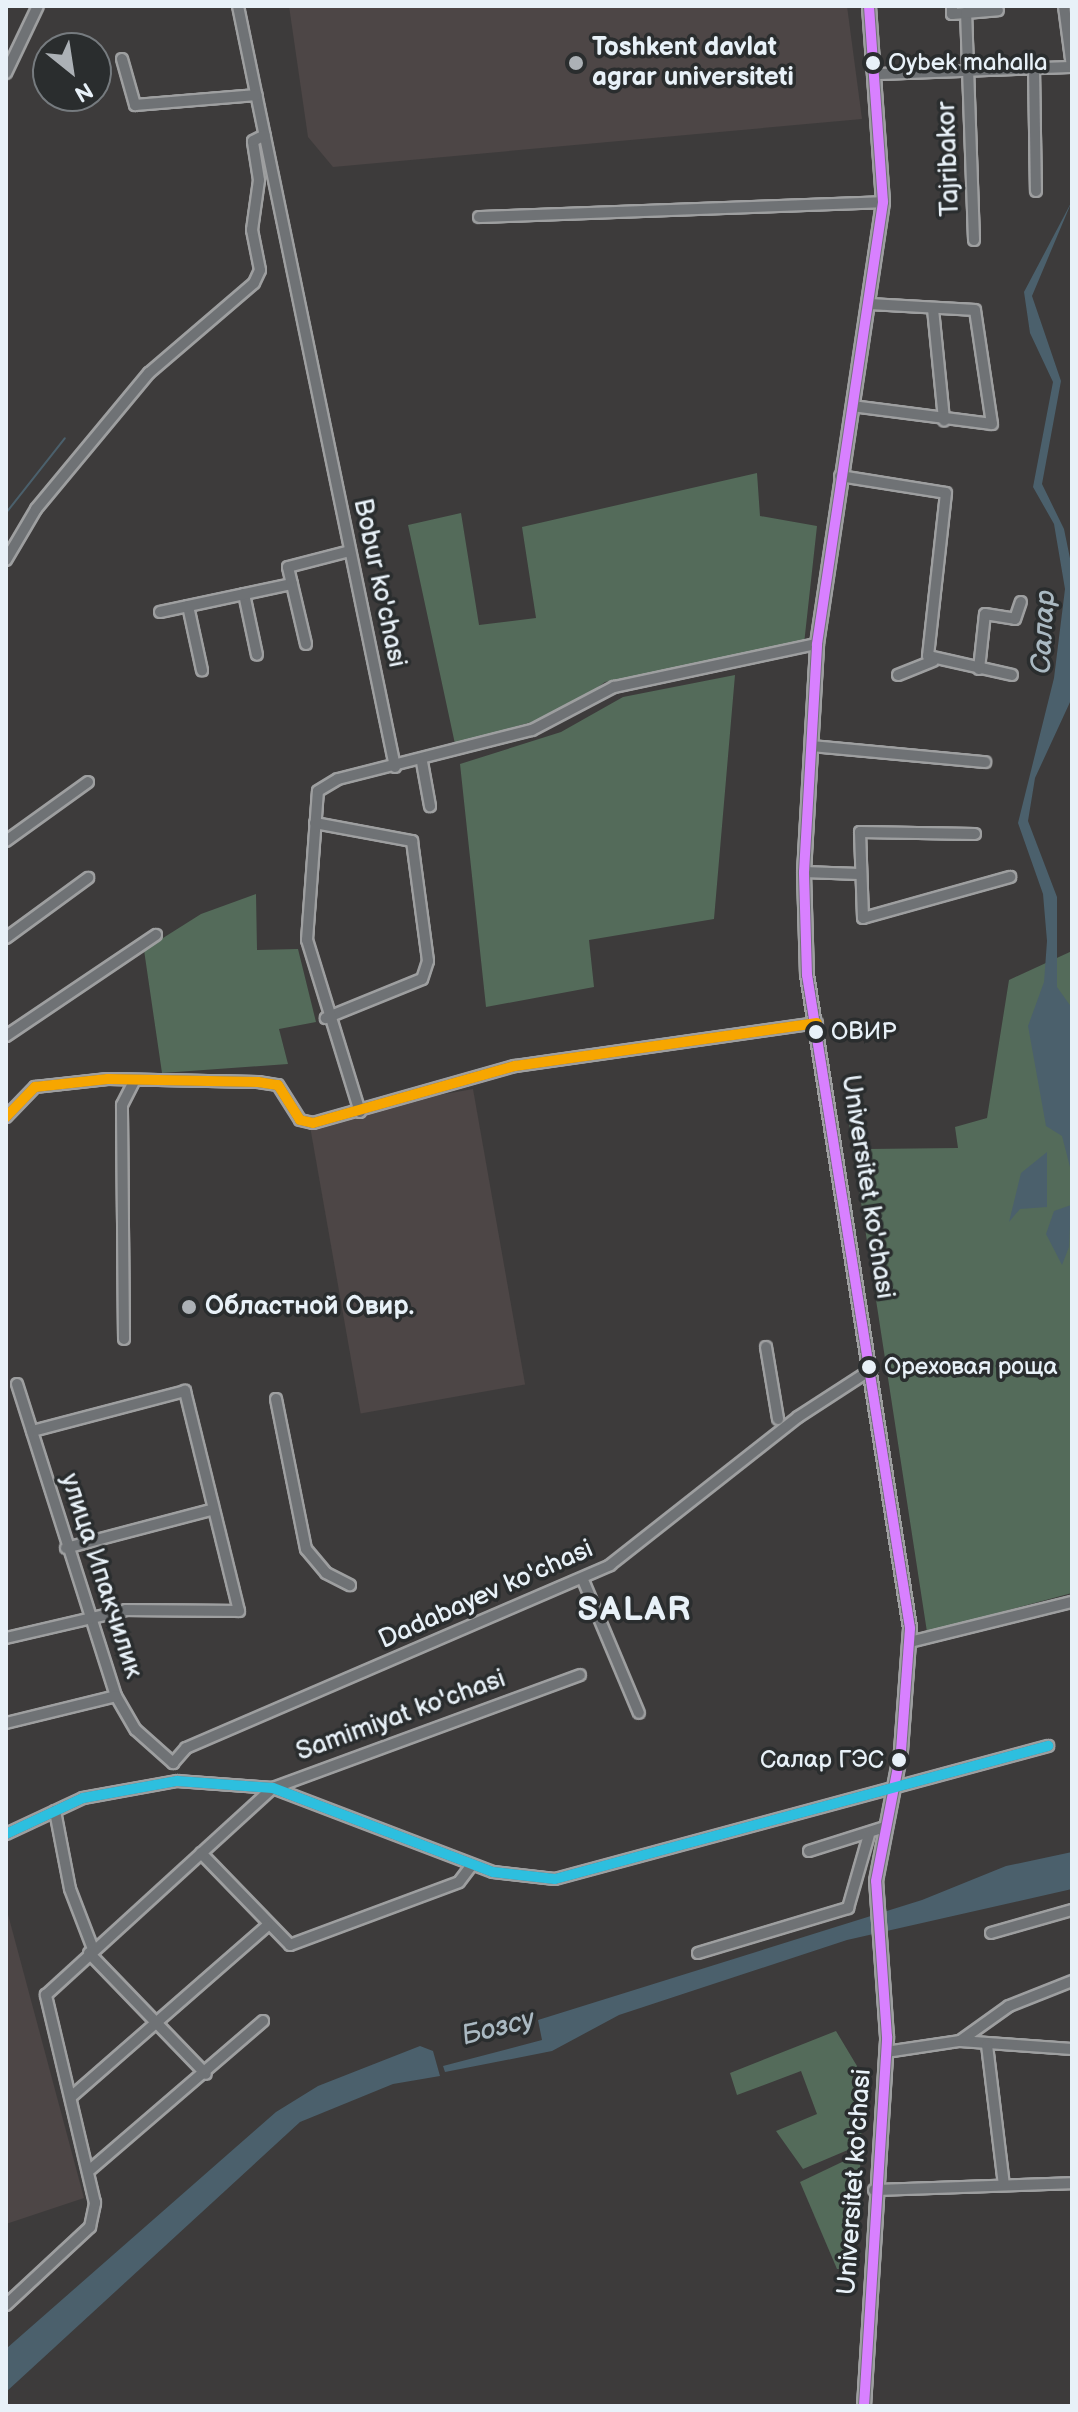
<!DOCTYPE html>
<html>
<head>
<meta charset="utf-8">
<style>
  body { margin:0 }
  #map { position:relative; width:1078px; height:2412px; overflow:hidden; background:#3d3b3b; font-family:"Balsamiq Sans",sans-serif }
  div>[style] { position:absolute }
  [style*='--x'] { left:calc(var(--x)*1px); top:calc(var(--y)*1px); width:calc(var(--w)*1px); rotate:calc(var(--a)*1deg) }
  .built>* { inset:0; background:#4d4646; transform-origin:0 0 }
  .green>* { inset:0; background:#546b5a }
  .water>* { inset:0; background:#4b606c }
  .stream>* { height:2px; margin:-1px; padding:0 1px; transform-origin:1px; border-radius:1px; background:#4b606c }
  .roads { filter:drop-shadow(2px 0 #9e9fa0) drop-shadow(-2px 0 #9e9fa0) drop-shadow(0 2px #9e9fa0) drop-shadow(0 -2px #9e9fa0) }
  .minor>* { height:10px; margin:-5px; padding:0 5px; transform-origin:5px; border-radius:5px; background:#6f7275 }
  .major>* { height:12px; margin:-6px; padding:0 6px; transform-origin:6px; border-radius:6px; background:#6f7275 }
  .bus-1>* { height:10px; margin:-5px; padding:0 5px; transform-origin:5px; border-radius:5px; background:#d880ff }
  .bus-2>* { height:10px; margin:-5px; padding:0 5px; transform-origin:5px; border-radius:5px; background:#f7a600 }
  .bus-3>* { height:10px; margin:-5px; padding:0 5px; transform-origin:5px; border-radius:5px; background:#2dbfdf }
  .dots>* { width:22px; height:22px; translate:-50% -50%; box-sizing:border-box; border:4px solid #2a2d2e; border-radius:50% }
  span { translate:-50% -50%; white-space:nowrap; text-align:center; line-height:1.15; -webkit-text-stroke:7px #2a2d2e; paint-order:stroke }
  .bus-label { font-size:24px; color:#e8f1f8 }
  .left { translate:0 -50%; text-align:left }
  .right { translate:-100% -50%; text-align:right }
  .poi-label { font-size:26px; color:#e8f1f8; font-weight:700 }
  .street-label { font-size:26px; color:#e8f1f8 }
  .water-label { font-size:28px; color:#aab9c2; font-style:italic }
  .district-label { font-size:34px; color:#e8f1f8; font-weight:700; letter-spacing:2px }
  .frame { position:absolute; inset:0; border:8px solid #e8f1f8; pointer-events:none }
  .north { position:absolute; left:32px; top:32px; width:80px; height:80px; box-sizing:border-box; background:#2a2d2e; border:2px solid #767b7f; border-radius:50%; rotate:150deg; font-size:22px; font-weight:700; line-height:32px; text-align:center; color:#e8f1f8 }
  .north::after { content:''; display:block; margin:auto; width:28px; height:36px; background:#acb1b6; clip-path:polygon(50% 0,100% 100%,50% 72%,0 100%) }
</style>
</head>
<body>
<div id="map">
  <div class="built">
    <i style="clip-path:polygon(289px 6px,847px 6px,862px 119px,333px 167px,308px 137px)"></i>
    <i style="left:473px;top:1089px;width:300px;height:167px;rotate:80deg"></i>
    <i style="clip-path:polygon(6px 1907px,84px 2198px,6px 2224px)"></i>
  </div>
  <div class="green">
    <i style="clip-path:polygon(757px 473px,760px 516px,817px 526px,804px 644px,605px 682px,563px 713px,455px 744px,408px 525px,461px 513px,479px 625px,536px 618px,522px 527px)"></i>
    <i style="clip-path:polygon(735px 675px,714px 919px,589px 940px,594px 987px,486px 1007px,460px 764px,561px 732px,623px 697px)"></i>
    <i style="clip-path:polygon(256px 894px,257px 950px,298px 949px,316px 1022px,279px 1029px,288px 1064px,162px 1073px,144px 950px,201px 914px)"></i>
    <i style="clip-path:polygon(1072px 951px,1072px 1593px,927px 1632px,849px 1124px,863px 1123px,868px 1149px,958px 1148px,955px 1127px,987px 1118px,1009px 980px)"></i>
    <i style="clip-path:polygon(836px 2031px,857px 2066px,862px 2144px,803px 2169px,776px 2131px,817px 2114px,801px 2071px,737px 2095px,730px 2073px)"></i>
    <i style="clip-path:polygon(861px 2153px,854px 2269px,837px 2269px,800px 2182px)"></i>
  </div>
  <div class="water">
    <i style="clip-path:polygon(1072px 201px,1032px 296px,1061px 381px,1042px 484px,1064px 529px,1072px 568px,1071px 700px,1035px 778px,1028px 821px,1057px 897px,1057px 987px,1072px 1008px,1072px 1175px,1062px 1136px,1046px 1126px,1028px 1026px,1044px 982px,1047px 941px,1043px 894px,1018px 823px,1054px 678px,1065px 589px,1054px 524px,1033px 487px,1053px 382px,1030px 333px,1024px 292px)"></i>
    <i style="clip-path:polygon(1047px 1152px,1047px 1207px,1020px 1209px,1009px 1222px,1021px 1173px)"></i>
    <i style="clip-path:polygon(1071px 1205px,1069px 1247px,1062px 1265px,1046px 1234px,1054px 1211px)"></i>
    <i style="clip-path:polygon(1072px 1852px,1072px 1889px,847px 1940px,619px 2015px,552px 2051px,445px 2072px,443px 2066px,542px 2040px,538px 2020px,922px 1900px,1006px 1866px)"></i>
    <i style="clip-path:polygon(420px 2046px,433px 2051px,440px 2076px,393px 2084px,300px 2122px,6px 2392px,7px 2348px,276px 2112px,318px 2086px)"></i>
  </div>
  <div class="stream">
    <i style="--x:6;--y:513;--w:95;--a:-51.8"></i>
  </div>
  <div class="roads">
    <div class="minor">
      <i style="--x:238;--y:6;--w:777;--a:78.34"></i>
      <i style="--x:952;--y:6;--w:8;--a:90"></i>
      <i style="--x:952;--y:14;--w:14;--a:-4"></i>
      <i style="--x:122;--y:59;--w:48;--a:74.2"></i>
      <i style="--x:135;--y:105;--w:122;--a:-4.7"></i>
      <i style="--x:1034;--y:68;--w:123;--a:89.1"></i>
      <i style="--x:6;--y:73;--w:74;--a:-64.5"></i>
      <i style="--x:878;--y:74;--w:194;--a:-2.1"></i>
      <i style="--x:1072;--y:67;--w:62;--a:-97.5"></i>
      <i style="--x:479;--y:217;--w:404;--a:-2.1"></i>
      <i style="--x:974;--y:240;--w:227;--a:-92"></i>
      <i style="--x:966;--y:13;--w:32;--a:-5"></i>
      <i style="--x:933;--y:309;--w:112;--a:84.3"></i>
      <i style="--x:852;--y:406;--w:141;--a:7.3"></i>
      <i style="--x:992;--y:424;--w:115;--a:-98.5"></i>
      <i style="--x:975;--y:310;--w:105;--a:-176.7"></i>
      <i style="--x:840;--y:476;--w:107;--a:9.1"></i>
      <i style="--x:946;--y:493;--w:164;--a:96.3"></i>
      <i style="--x:928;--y:656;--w:86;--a:12.7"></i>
      <i style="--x:6;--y:560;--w:59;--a:-59.5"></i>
      <i style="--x:36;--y:509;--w:177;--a:-50.3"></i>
      <i style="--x:149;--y:373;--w:138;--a:-40.6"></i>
      <i style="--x:254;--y:283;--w:14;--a:-65"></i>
      <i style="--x:260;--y:270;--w:41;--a:-101.3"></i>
      <i style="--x:252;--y:230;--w:50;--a:-82"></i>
      <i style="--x:259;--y:180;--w:39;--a:-99"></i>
      <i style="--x:253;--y:141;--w:13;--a:-27"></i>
      <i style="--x:244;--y:594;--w:62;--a:78"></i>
      <i style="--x:188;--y:606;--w:66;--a:77.7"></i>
      <i style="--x:160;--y:612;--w:135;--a:-12"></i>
      <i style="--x:306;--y:644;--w:79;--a:-103.2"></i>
      <i style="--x:288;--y:567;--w:64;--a:-14.5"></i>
      <i style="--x:979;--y:669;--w:55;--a:-83.8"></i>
      <i style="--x:985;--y:614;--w:30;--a:9"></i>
      <i style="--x:1015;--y:619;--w:18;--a:-71"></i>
      <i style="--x:898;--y:675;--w:38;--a:-22"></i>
      <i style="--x:811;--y:746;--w:175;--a:5.3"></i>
      <i style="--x:422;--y:762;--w:45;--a:79.7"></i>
      <i style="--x:315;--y:823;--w:99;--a:10.5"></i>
      <i style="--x:412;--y:841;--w:121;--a:82.4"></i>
      <i style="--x:428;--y:961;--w:19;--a:108"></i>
      <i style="--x:422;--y:979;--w:104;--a:157.9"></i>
      <i style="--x:975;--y:834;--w:115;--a:-179"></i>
      <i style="--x:860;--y:832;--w:86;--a:88"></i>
      <i style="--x:863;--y:918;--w:153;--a:-15.6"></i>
      <i style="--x:6;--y:841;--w:101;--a:-35.7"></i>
      <i style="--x:804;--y:872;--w:55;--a:2.1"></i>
      <i style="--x:6;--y:938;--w:102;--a:-36.2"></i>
      <i style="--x:6;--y:1036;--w:181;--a:-34"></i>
      <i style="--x:360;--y:1112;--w:180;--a:-107.1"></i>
      <i style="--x:307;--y:940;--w:149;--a:-85.8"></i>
      <i style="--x:318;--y:791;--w:23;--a:-31"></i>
      <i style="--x:338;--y:779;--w:200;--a:-14.2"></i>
      <i style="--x:532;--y:730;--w:93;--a:-27.7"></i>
      <i style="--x:614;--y:687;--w:208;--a:-12"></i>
      <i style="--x:6;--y:1117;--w:42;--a:-46"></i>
      <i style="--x:35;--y:1087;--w:73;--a:-6.3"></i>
      <i style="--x:108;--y:1079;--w:150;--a:1.1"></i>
      <i style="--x:258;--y:1082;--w:20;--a:9"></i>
      <i style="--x:278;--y:1085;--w:41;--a:57.8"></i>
      <i style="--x:300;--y:1120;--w:13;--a:13"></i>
      <i style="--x:313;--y:1123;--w:210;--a:-15.8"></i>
      <i style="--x:515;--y:1066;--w:305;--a:-8.1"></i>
      <i style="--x:124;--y:1339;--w:234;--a:-90.5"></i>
      <i style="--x:122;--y:1105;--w:25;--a:-63"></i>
      <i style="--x:766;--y:1347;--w:73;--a:80.5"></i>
      <i style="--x:17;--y:1384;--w:327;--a:72.4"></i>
      <i style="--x:116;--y:1696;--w:39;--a:60"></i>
      <i style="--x:136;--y:1730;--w:50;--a:41.7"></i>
      <i style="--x:276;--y:1399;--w:153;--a:78.7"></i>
      <i style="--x:306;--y:1549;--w:31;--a:50"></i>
      <i style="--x:326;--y:1573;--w:27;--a:27"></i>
      <i style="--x:66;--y:1548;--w:150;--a:-14.7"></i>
      <i style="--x:583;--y:1580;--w:144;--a:67.2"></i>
      <i style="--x:6;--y:1638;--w:123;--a:-13.1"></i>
      <i style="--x:126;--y:1610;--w:113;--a:0.5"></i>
      <i style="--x:239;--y:1611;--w:227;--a:-103.8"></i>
      <i style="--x:185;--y:1391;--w:158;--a:165.3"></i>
      <i style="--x:910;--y:1642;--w:167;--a:-13.9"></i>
      <i style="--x:6;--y:1723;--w:113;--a:-13.8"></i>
      <i style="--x:173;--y:1763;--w:20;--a:-49"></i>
      <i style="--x:186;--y:1748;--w:462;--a:-23.3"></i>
      <i style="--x:610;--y:1565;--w:239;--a:-38.2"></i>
      <i style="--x:798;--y:1417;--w:88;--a:-33"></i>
      <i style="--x:55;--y:1811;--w:79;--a:79.1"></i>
      <i style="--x:70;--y:1889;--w:64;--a:69"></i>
      <i style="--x:6;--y:1834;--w:85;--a:-25.1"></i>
      <i style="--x:83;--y:1798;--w:96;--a:-10.3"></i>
      <i style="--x:177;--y:1781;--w:96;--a:4.2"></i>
      <i style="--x:273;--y:1788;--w:235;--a:20.9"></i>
      <i style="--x:493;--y:1872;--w:62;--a:6.4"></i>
      <i style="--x:555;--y:1879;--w:511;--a:-15.1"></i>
      <i style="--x:809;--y:1851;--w:77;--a:-17.5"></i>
      <i style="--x:201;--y:1853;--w:128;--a:45.9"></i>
      <i style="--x:290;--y:1945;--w:180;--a:-20.4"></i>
      <i style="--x:459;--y:1882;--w:21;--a:-53"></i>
      <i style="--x:991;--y:1933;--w:84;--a:-15.9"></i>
      <i style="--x:89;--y:1953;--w:168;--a:46"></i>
      <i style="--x:698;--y:1953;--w:157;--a:-16.7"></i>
      <i style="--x:848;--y:1908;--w:76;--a:-74"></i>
      <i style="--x:960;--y:2041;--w:112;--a:4.1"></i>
      <i style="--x:987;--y:2045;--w:141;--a:83.1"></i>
      <i style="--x:886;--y:2052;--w:75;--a:-8.5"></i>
      <i style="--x:960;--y:2041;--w:60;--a:-35.5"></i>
      <i style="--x:1009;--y:2006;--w:68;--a:-21.6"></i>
      <i style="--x:71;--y:2097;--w:260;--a:-41.1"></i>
      <i style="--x:91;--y:2169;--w:227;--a:-40.7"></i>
      <i style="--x:874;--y:2190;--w:198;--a:-2"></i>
      <i style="--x:6;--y:2305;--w:115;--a:-42.9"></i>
      <i style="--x:90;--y:2227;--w:25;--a:-78"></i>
      <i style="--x:95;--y:2203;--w:214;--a:-103.3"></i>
      <i style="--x:46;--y:1995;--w:307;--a:-42.4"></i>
      <i style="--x:273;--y:1788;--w:327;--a:-20.2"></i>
    </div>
    <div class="major">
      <i style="--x:864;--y:2406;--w:370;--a:-86.4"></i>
      <i style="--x:887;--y:2037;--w:156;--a:-94"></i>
      <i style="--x:876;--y:1881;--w:132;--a:-79.1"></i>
      <i style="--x:901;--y:1751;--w:123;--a:-85.8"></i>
      <i style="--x:910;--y:1628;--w:661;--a:-98.96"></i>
      <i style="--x:807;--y:975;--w:103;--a:-91.7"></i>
      <i style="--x:804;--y:872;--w:228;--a:-86.7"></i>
      <i style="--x:817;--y:644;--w:447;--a:-81.5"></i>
      <i style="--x:883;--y:202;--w:196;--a:-94.1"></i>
    </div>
  </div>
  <div class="bus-1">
    <i style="--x:864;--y:2406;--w:370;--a:-86.4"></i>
    <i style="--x:887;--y:2037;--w:156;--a:-94"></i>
    <i style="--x:876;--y:1881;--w:132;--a:-79.1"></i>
    <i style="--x:901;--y:1751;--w:123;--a:-85.8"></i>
    <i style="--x:910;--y:1628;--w:661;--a:-98.96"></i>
    <i style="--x:807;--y:975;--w:103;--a:-91.7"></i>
    <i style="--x:804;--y:872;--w:228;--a:-86.7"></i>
    <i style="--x:817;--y:644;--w:447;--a:-81.5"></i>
    <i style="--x:883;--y:202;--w:196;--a:-94.1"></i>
  </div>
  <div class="bus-2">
    <i style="--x:6;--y:1117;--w:42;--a:-46"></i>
    <i style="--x:35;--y:1087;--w:73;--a:-6.3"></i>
    <i style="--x:108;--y:1079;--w:150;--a:1.1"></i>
    <i style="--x:258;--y:1082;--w:20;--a:9"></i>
    <i style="--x:278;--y:1085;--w:41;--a:57.8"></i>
    <i style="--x:300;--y:1120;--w:13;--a:13"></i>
    <i style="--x:313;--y:1123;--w:210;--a:-15.8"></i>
    <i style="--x:515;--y:1066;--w:305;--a:-8.1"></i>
  </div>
  <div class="bus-3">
    <i style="--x:6;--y:1834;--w:85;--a:-25.1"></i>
    <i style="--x:83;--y:1798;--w:96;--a:-10.3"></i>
    <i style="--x:177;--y:1781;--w:96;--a:4.2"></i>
    <i style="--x:273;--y:1788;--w:235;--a:20.9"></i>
    <i style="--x:493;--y:1872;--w:62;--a:6.4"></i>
    <i style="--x:555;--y:1879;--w:511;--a:-15.1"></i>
  </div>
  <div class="dots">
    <i style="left:576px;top:63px;background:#acb1b6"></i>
    <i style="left:873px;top:63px;background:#e8f1f8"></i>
    <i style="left:816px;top:1032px;background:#e8f1f8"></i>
    <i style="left:189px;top:1307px;background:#acb1b6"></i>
    <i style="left:869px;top:1367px;background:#e8f1f8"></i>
    <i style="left:899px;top:1760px;background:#e8f1f8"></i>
  </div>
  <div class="bus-label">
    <span class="left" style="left:888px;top:63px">Oybek mahalla</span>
    <span class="left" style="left:831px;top:1032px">ОВИР</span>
    <span class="left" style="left:884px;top:1367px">Ореховая роща</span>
    <span class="right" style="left:884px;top:1760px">Салар ГЭС</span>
  </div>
  <div class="poi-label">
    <span class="left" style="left:592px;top:63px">Toshkent davlat<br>agrar universiteti</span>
    <span class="left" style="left:205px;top:1307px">Областной Овир.</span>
  </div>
  <div class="street-label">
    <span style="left:949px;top:159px;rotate:-92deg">Tajribakor</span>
    <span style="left:379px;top:583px;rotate:78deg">Bobur ko'chasi</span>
    <span style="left:867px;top:1187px;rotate:81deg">Universitet ko'chasi</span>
    <span style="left:101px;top:1576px;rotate:72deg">улица Ипакчилик</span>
    <span style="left:486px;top:1595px;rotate:-24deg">Dadabayev ko'chasi</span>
    <span style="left:401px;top:1716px;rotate:-20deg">Samimiyat ko'chasi</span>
    <span style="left:855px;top:2182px;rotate:-86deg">Universitet ko'chasi</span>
  </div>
  <div class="water-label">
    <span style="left:1044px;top:632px;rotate:-87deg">Салар</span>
    <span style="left:498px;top:2028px;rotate:-14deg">Бозсу</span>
  </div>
  <div class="district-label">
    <span style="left:635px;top:1610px">SALAR</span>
  </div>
  <div class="frame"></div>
  <div class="north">N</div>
</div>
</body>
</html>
